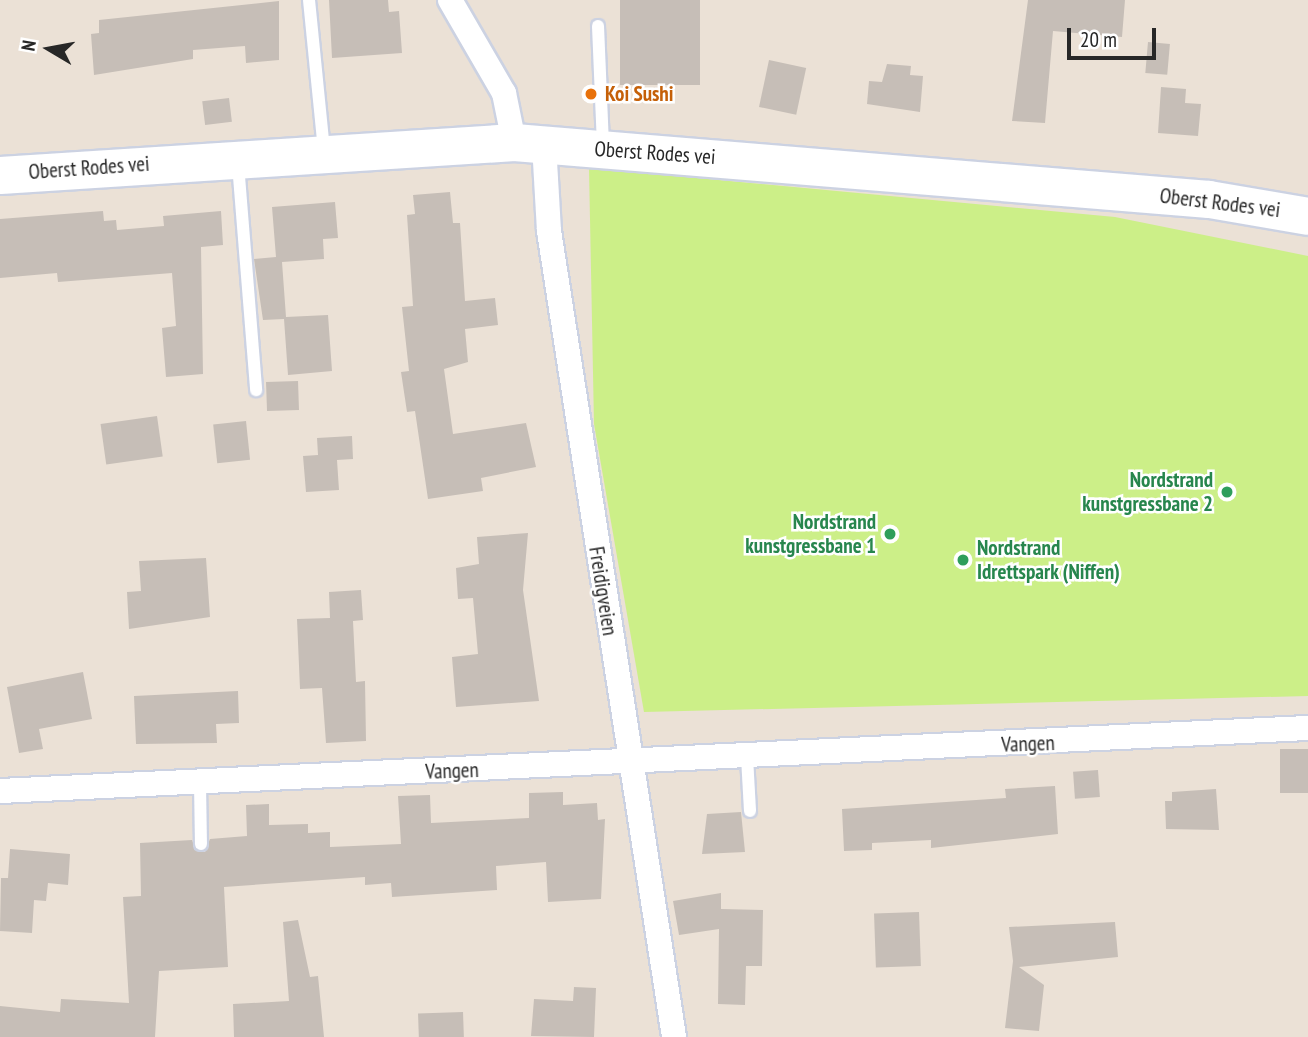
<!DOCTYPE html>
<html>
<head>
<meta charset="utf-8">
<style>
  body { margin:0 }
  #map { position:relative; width:1308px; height:1037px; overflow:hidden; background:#ebe1d6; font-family:"PT Sans Narrow",sans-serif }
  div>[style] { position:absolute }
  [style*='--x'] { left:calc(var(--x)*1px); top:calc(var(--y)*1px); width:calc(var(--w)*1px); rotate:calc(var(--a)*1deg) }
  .pitch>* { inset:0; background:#ccef88 }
  .building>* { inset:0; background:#c6beb7; transform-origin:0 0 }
  .roads { filter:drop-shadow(2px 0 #ccd2e2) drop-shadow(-2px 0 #ccd2e2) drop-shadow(0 2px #ccd2e2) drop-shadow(0 -2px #ccd2e2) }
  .lane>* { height:12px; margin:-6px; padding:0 6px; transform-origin:6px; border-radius:6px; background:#fff }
  .street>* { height:24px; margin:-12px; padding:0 12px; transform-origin:12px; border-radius:12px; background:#fff }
  .secondary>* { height:37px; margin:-18.5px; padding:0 18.5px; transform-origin:18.5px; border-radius:18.5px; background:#fff }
  .dots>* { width:19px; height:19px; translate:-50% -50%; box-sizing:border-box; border:4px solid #fff; border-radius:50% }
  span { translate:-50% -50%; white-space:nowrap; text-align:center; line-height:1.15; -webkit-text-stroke:5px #fff; paint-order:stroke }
  .food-label { font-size:21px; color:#c56008; font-weight:700 }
  .left { translate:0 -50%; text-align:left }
  .street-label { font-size:21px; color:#272727 }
  .leisure-label { font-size:21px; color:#27864d; font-weight:700 }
  .right { translate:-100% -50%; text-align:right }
  .north { position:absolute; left:14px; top:14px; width:70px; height:70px; -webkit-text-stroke:5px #fff; paint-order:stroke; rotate:280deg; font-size:19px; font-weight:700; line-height:28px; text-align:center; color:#272727 }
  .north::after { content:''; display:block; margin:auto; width:24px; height:32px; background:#272727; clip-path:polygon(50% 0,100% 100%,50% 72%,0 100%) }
  .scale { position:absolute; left:1067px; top:28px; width:89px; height:32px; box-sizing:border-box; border:4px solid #272727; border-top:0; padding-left:9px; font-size:21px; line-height:24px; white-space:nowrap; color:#272727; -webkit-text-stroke:5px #fff; paint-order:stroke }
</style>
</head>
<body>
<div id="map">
  <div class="pitch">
    <i style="clip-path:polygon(589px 168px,1115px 217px,1308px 256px,1308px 696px,644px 712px,594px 424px)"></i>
  </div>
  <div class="building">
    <i style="clip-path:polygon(329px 0,388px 0,389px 12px,399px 11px,402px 53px,332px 58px)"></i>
    <i style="left:620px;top:0;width:80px;height:85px"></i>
    <i style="clip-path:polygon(1028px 0,1125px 0,1122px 37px,1053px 31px,1045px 123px,1012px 121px)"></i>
    <i style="clip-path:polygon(279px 1px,279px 60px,246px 63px,245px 46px,193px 50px,193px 59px,94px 75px,91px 34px,99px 33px,99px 20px)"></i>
    <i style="left:1148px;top:42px;width:22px;height:31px;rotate:5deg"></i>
    <i style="left:769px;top:60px;width:38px;height:48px;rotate:12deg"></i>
    <i style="clip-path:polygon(887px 64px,911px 66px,910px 75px,923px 76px,920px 112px,867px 104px,869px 81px,882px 82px)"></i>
    <i style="clip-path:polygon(1161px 87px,1186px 89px,1185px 103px,1201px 104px,1198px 136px,1158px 133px)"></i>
    <i style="left:229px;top:98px;width:24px;height:27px;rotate:83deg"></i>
    <i style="clip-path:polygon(450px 192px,453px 223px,460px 223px,465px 301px,495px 298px,498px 325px,465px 329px,468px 362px,444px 369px,453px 434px,526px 423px,536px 467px,481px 478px,483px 491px,428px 499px,415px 411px,407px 412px,401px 372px,409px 371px,402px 307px,413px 306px,407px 215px,415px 214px,413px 195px)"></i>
    <i style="clip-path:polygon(335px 202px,338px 238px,323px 239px,324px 259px,282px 262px,286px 317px,328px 315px,332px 371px,288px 375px,284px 319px,263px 320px,254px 259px,276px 257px,272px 207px)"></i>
    <i style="clip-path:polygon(103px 211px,104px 221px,116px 220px,117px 230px,164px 226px,163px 216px,221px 211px,223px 245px,201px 247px,203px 374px,166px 377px,162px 328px,176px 326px,172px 273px,58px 282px,57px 273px,0 278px,0 219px)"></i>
    <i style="left:298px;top:381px;width:29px;height:32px;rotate:88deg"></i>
    <i style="left:157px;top:416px;width:41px;height:57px;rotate:82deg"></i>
    <i style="left:246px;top:421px;width:39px;height:33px;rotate:84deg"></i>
    <i style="clip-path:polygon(352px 436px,353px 459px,337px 460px,339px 490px,306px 492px,303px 456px,318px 455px,317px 438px)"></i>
    <i style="clip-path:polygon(528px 533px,523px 590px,539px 701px,456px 707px,452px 657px,478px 654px,473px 598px,458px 599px,456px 568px,479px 564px,477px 537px)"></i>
    <i style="clip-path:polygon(206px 558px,210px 617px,129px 629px,127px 592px,141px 591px,139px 561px)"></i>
    <i style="clip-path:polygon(361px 590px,363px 620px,353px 621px,356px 682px,365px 681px,366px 741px,326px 743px,322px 688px,300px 689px,297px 619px,330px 618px,329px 592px)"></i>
    <i style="clip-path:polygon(83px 672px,92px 719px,39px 729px,43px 749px,19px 753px,7px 687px)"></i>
    <i style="clip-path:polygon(238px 691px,239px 723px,216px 724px,217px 743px,136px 744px,134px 696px)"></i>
    <i style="left:1308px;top:749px;width:44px;height:28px;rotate:90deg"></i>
    <i style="left:1098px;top:770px;width:27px;height:25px;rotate:86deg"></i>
    <i style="clip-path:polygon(1055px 786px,1058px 834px,931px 848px,931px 840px,872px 843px,872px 850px,844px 851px,842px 809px,1006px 798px,1005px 789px)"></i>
    <i style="clip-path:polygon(1216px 789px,1219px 830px,1166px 829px,1165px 801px,1172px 801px,1172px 792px)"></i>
    <i style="clip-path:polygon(563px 792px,563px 805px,597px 803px,598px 820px,605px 819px,601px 899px,548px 902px,546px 862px,496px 866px,497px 890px,392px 897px,391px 883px,365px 885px,365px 877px,224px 887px,228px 967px,159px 971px,155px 1037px,0 1037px,0 1006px,60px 1012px,61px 999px,129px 1003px,123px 897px,141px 896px,140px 843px,192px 840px,196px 851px,205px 852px,210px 839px,247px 836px,246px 805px,269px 804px,269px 825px,308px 824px,308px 833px,330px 832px,330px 847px,401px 844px,398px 796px,430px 795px,431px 823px,529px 818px,529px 793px)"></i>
    <i style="clip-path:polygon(741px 812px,745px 852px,702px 854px,707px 814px)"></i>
    <i style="clip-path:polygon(10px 849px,70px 854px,68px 885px,48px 883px,46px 901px,34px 900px,32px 933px,0 931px,1px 878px,8px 878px)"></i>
    <i style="clip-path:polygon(721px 893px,721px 909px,763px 910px,762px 966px,746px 966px,745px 1005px,718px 1004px,719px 929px,679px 935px,673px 901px)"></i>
    <i style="left:919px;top:912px;width:54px;height:45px;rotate:88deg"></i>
    <i style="clip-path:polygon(298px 920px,310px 977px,318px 976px,324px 1037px,234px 1037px,233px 1004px,289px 1001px,283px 922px)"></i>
    <i style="clip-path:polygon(1115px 922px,1118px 957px,1019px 967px,1044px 985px,1039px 1031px,1005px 1028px,1013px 961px,1009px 927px)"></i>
    <i style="clip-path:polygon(574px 987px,596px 988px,594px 1037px,531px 1036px,534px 999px,573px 1001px)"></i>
    <i style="left:463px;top:1012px;width:25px;height:45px;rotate:88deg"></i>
  </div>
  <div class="roads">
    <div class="lane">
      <i style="--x:309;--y:0;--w:151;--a:84.3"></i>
      <i style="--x:598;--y:26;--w:119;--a:87.6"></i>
      <i style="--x:238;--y:164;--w:227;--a:85.4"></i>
      <i style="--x:747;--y:757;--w:54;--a:86.8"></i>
      <i style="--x:200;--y:783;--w:61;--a:89.1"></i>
    </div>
    <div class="street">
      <i style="--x:450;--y:0;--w:108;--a:59.9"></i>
      <i style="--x:504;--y:93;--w:50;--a:78.5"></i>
      <i style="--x:544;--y:144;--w:87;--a:86.7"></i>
      <i style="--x:549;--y:231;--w:816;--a:81.18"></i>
      <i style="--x:0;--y:791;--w:1310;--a:-2.76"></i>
    </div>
    <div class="secondary">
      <i style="--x:0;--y:175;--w:515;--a:-3.67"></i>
      <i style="--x:514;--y:142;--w:697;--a:4.69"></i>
      <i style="--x:1209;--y:199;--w:100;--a:9.7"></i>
    </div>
  </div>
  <div class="dots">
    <i style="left:591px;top:94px;background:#e8710a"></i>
    <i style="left:1227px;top:492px;background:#2e9e5b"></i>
    <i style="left:890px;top:534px;background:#2e9e5b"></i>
    <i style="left:963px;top:560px;background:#2e9e5b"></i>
  </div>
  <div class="food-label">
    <span class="left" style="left:605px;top:94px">Koi Sushi</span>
  </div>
  <div class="street-label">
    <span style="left:655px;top:153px;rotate:4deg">Oberst Rodes vei</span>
    <span style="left:89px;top:168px;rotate:-4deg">Oberst Rodes vei</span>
    <span style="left:1220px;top:203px;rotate:7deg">Oberst Rodes vei</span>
    <span style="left:603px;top:591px;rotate:81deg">Freidigveien</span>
    <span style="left:1028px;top:744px;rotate:-2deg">Vangen</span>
    <span style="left:452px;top:771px;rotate:-2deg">Vangen</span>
  </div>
  <div class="leisure-label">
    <span class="right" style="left:1213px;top:492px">Nordstrand<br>kunstgressbane 2</span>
    <span class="right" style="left:876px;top:534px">Nordstrand<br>kunstgressbane 1</span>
    <span class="left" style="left:977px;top:560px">Nordstrand<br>Idrettspark (Niffen)</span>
  </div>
  <div class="north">N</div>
  <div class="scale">20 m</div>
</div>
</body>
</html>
